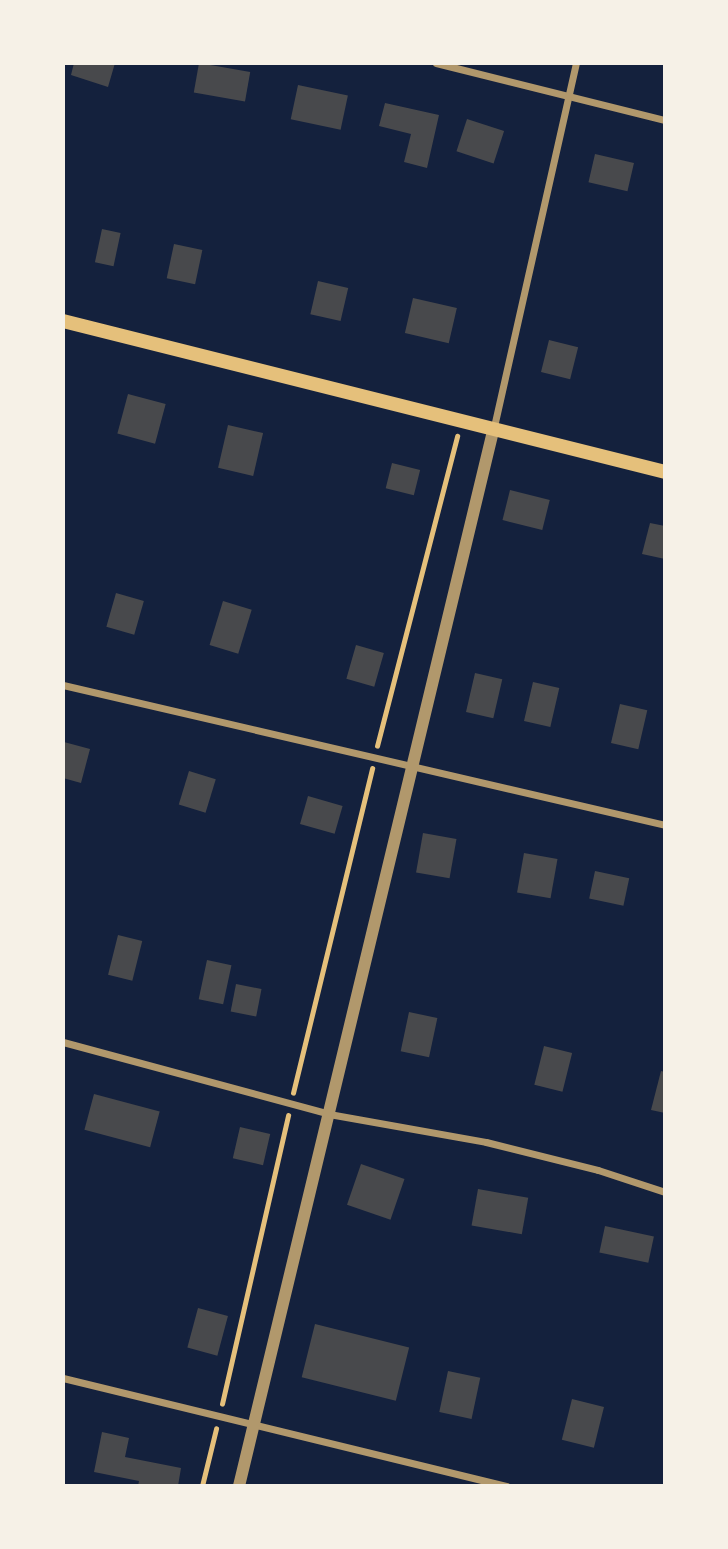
<!DOCTYPE html>
<html>
<head>
<meta charset="utf-8">
<style>
  body { margin:0 }
  #map { position:relative; width:728px; height:1549px; overflow:hidden; background:#14213d; font-family:"DejaVu Sans",sans-serif }
  div>[style] { position:absolute }
  [style*='--x'] { left:calc(var(--x)*1px); top:calc(var(--y)*1px); width:calc(var(--w)*1px); rotate:calc(var(--a)*1deg) }
  .building>* { inset:0; background:#48494c; transform-origin:0 0 }
  .path>* { height:4.5px; margin:-2.25px; padding:0 2.25px; transform-origin:2.25px; border-radius:2.25px; background:#e5c07b }
  .minor>* { height:7px; margin:-3.5px; padding:0 3.5px; transform-origin:3.5px; border-radius:3.5px; background:#b1986c }
  .tertiary>* { height:12px; margin:-6px; padding:0 6px; transform-origin:6px; border-radius:6px; background:#b1986c }
  .secondary>* { height:14px; margin:-7px; padding:0 7px; transform-origin:7px; border-radius:7px; background:#e5c07b }
  span { translate:-50% -50%; white-space:nowrap; text-align:center; line-height:1.15; -webkit-text-stroke:7px #f6f1e7; paint-order:stroke }
  .frame { position:absolute; inset:0; border:65px solid #f6f1e7; pointer-events:none }
</style>
</head>
<body>
<div id="map">
  <div class="building">
    <i style="clip-path:polygon(74px 63px,115px 63px,108px 87px,71px 75px)"></i>
    <i style="left:199px;top:63px;width:52px;height:30px;rotate:10deg"></i>
    <i style="left:298px;top:85px;width:51px;height:35px;rotate:12deg"></i>
    <i style="clip-path:polygon(385px 103px,439px 115px,427px 168px,404px 162px,411px 134px,379px 126px)"></i>
    <i style="left:467px;top:119px;width:39px;height:34px;rotate:18deg"></i>
    <i style="left:595px;top:154px;width:40px;height:29px;rotate:13deg"></i>
    <i style="left:102px;top:229px;width:19px;height:34px;rotate:12deg"></i>
    <i style="left:174px;top:244px;width:29px;height:35px;rotate:12deg"></i>
    <i style="left:318px;top:281px;width:31px;height:34px;rotate:13deg"></i>
    <i style="left:413px;top:298px;width:45px;height:36px;rotate:13deg"></i>
    <i style="left:549px;top:340px;width:30px;height:33px;rotate:14deg"></i>
    <i style="left:128px;top:394px;width:39px;height:41px;rotate:15deg"></i>
    <i style="left:228px;top:425px;width:36px;height:44px;rotate:13deg"></i>
    <i style="left:392px;top:463px;width:29px;height:26px;rotate:14deg"></i>
    <i style="left:510px;top:490px;width:41px;height:31px;rotate:14deg"></i>
    <i style="clip-path:polygon(650px 523px,665px 526px,665px 559px,642px 554px)"></i>
    <i style="left:116px;top:593px;width:29px;height:35px;rotate:16deg"></i>
    <i style="left:223px;top:601px;width:30px;height:46px;rotate:17deg"></i>
    <i style="left:356px;top:645px;width:29px;height:35px;rotate:16deg"></i>
    <i style="left:475px;top:673px;width:28px;height:40px;rotate:13deg"></i>
    <i style="left:533px;top:682px;width:27px;height:40px;rotate:13deg"></i>
    <i style="left:620px;top:704px;width:28px;height:40px;rotate:13deg"></i>
    <i style="clip-path:polygon(64px 742px,90px 749px,81px 783px,63px 778px)"></i>
    <i style="left:189px;top:771px;width:28px;height:35px;rotate:17deg"></i>
    <i style="left:308px;top:796px;width:36px;height:29px;rotate:16deg"></i>
    <i style="left:423px;top:833px;width:34px;height:40px;rotate:10deg"></i>
    <i style="left:524px;top:853px;width:34px;height:40px;rotate:10deg"></i>
    <i style="left:595px;top:871px;width:35px;height:28px;rotate:12deg"></i>
    <i style="left:118px;top:935px;width:25px;height:41px;rotate:14deg"></i>
    <i style="left:207px;top:960px;width:25px;height:40px;rotate:12deg"></i>
    <i style="left:236px;top:984px;width:26px;height:28px;rotate:11deg"></i>
    <i style="left:409px;top:1012px;width:29px;height:40px;rotate:12deg"></i>
    <i style="left:544px;top:1046px;width:29px;height:40px;rotate:14deg"></i>
    <i style="clip-path:polygon(661px 1071px,665px 1072px,665px 1113px,651px 1110px)"></i>
    <i style="left:94px;top:1094px;width:68px;height:37px;rotate:15deg"></i>
    <i style="left:240px;top:1127px;width:31px;height:32px;rotate:13deg"></i>
    <i style="left:361px;top:1164px;width:46px;height:43px;rotate:19deg"></i>
    <i style="left:478px;top:1189px;width:51px;height:37px;rotate:10deg"></i>
    <i style="left:605px;top:1226px;width:50px;height:27px;rotate:12deg"></i>
    <i style="left:198px;top:1308px;width:31px;height:41px;rotate:15deg"></i>
    <i style="left:315px;top:1324px;width:97px;height:55px;rotate:14deg"></i>
    <i style="left:448px;top:1371px;width:33px;height:42px;rotate:12deg"></i>
    <i style="left:572px;top:1399px;width:33px;height:42px;rotate:14deg"></i>
    <i style="clip-path:polygon(102px 1432px,129px 1438px,125px 1457px,181px 1468px,178px 1486px,138px 1486px,139px 1481px,94px 1472px)"></i>
  </div>
  <div class="path">
    <i style="--x:377;--y:746;--w:320;--a:-75.5"></i>
    <i style="--x:293;--y:1093;--w:334;--a:-76.3"></i>
    <i style="--x:222;--y:1404;--w:296;--a:-77.1"></i>
    <i style="--x:202;--y:1486;--w:59;--a:-76.2"></i>
  </div>
  <div class="minor">
    <i style="--x:436;--y:63;--w:236;--a:14"></i>
    <i style="--x:493;--y:431;--w:377;--a:-77.3"></i>
    <i style="--x:63;--y:685;--w:618;--a:13.09"></i>
    <i style="--x:63;--y:1042;--w:276;--a:15.1"></i>
    <i style="--x:329;--y:1114;--w:159;--a:10.1"></i>
    <i style="--x:486;--y:1142;--w:115;--a:14"></i>
    <i style="--x:598;--y:1170;--w:71;--a:18.2"></i>
    <i style="--x:63;--y:1378;--w:457;--a:13.7"></i>
  </div>
  <div class="tertiary">
    <i style="--x:239;--y:1486;--w:1085;--a:-76.46"></i>
  </div>
  <div class="secondary">
    <i style="--x:63;--y:321;--w:621;--a:14.08"></i>
  </div>
  <div class="frame"></div>
</div>
</body>
</html>
